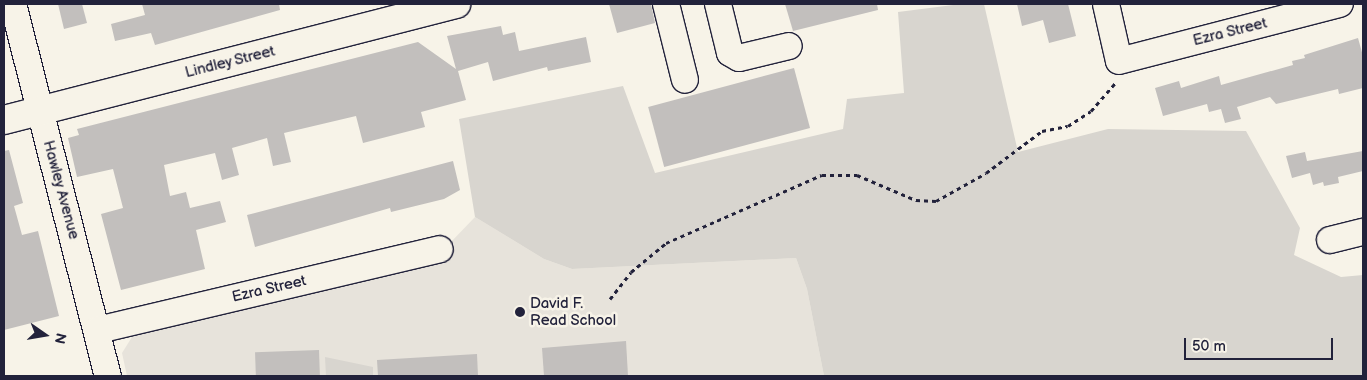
<!DOCTYPE html>
<html>
<head>
<meta charset="utf-8">
<style>
  body { margin:0 }
  #map { position:relative; width:1367px; height:380px; overflow:hidden; background:#f7f3e8; font-family:"Balsamiq Sans",sans-serif }
  div>[style] { position:absolute }
  [style*='--x'] { left:calc(var(--x)*1px); top:calc(var(--y)*1px); width:calc(var(--w)*1px); rotate:calc(var(--a)*1deg) }
  .built>* { inset:0; background:#e7e3db }
  .green>* { inset:0; background:#d8d5cf }
  .building>* { inset:0; background:#c2bfbd; transform-origin:0 0 }
  .path>* { height:3px; margin-top:-1.5px; transform-origin:0; background:repeating-linear-gradient(90deg,#22223b 0 4px,transparent 0 8px) }
  .roads { filter:drop-shadow(1px 0 #22223b) drop-shadow(-1px 0 #22223b) drop-shadow(0 1px #22223b) drop-shadow(0 -1px #22223b) }
  .minor>* { height:26px; margin:-13px; padding:0 13px; transform-origin:13px; border-radius:13px; background:#f7f3e8 }
  .major>* { height:28px; margin:-14px; padding:0 14px; transform-origin:14px; border-radius:14px; background:#f7f3e8 }
  .dots>* { width:14px; height:14px; translate:-50% -50%; box-sizing:border-box; border:2px solid #f7f3e8; border-radius:50% }
  span { translate:-50% -50%; white-space:nowrap; text-align:center; line-height:1.15; -webkit-text-stroke:5px #f7f3e8; paint-order:stroke }
  .street-label { font-size:15px; color:#22223b }
  .poi-label { font-size:15px; color:#22223b }
  .left { translate:0 -50%; text-align:left }
  .frame { position:absolute; inset:0; border:5px solid #22223b; pointer-events:none }
  .north { position:absolute; left:20px; top:310px; width:50px; height:50px; -webkit-text-stroke:4px #f7f3e8; paint-order:stroke; rotate:103deg; font-size:14px; font-weight:700; line-height:20px; text-align:center; color:#22223b }
  .north::after { content:''; display:block; margin:auto; width:18px; height:22px; background:#22223b; clip-path:polygon(50% 0,100% 100%,50% 72%,0 100%) }
  .scale { position:absolute; left:1184px; top:338px; width:149px; height:22px; box-sizing:border-box; border:2px solid #22223b; border-top:0; padding-left:6px; font-size:15px; line-height:18px; white-space:nowrap; color:#22223b; -webkit-text-stroke:4px #f7f3e8; paint-order:stroke }
</style>
</head>
<body>
<div id="map">
  <div class="built">
    <i style="clip-path:polygon(475px 217px,544px 259px,572px 269px,796px 258px,807px 289px,824px 376px,127px 376px,122px 353px,132px 337px,422px 264px,450px 243px)"></i>
  </div>
  <div class="green">
    <i style="clip-path:polygon(961px 4px,984px 4px,1018px 152px,1108px 129px,1246px 131px,1300px 228px,1294px 255px,1341px 277px,1363px 275px,1363px 376px,824px 376px,807px 289px,796px 258px,572px 269px,544px 259px,475px 217px,459px 119px,623px 86px,655px 173px,843px 129px,847px 99px,904px 93px,898px 12px)"></i>
    <i style="clip-path:polygon(325px 357px,373px 367px,373px 376px,326px 376px)"></i>
  </div>
  <div class="building">
    <i style="clip-path:polygon(58px 4px,82px 4px,87px 23px,64px 29px)"></i>
    <i style="clip-path:polygon(142px 4px,279px 4px,280px 10px,155px 45px,151px 33px,115px 41px,111px 24px,145px 15px)"></i>
    <i style="clip-path:polygon(609px 4px,651px 4px,655px 23px,617px 33px)"></i>
    <i style="clip-path:polygon(785px 4px,877px 4px,878px 10px,793px 31px)"></i>
    <i style="clip-path:polygon(1017px 4px,1068px 4px,1076px 36px,1049px 43px,1043px 20px,1022px 26px)"></i>
    <i style="clip-path:polygon(501px 26px,503px 35px,515px 32px,519px 51px,586px 37px,591px 62px,548px 71px,547px 67px,493px 81px,488px 62px,458px 71px,466px 100px,421px 112px,425px 127px,363px 143px,356px 116px,284px 133px,291px 162px,273px 166px,267px 138px,232px 148px,239px 175px,222px 180px,215px 153px,164px 165px,170px 196px,186px 192px,190px 208px,220px 201px,226px 222px,196px 230px,205px 269px,121px 290px,101px 214px,123px 208px,113px 169px,77px 177px,68px 138px,79px 135px,77px 129px,418px 42px,456px 69px,447px 36px)"></i>
    <i style="clip-path:polygon(1358px 38px,1363px 56px,1363px 88px,1339px 94px,1338px 89px,1276px 104px,1270px 97px,1237px 107px,1241px 119px,1225px 123px,1221px 109px,1209px 112px,1207px 104px,1163px 116px,1155px 88px,1179px 81px,1181px 88px,1219px 76px,1221px 85px,1293px 65px,1292px 61px,1305px 58px,1304px 55px)"></i>
    <i style="left:794px;top:68px;width:62px;height:151px;rotate:75deg"></i>
    <i style="clip-path:polygon(9px 150px,23px 203px,14px 206px,22px 235px,38px 231px,59px 316px,4px 330px,4px 151px)"></i>
    <i style="clip-path:polygon(1363px 151px,1363px 171px,1338px 177px,1339px 183px,1324px 186px,1323px 182px,1313px 185px,1310px 173px,1292px 178px,1286px 156px,1305px 152px,1307px 161px)"></i>
    <i style="clip-path:polygon(453px 161px,460px 190px,444px 199px,391px 212px,390px 208px,255px 247px,247px 215px)"></i>
    <i style="clip-path:polygon(626px 341px,628px 376px,544px 376px,542px 348px)"></i>
    <i style="left:319px;top:350px;width:26px;height:64px;rotate:88deg"></i>
    <i style="clip-path:polygon(477px 354px,478px 376px,378px 376px,377px 360px)"></i>
  </div>
  <div class="path">
    <i style="--x:610;--y:299;--w:34;--a:-52"></i>
    <i style="--x:631;--y:272;--w:45;--a:-39.6"></i>
    <i style="--x:666;--y:243;--w:170;--a:-23.6"></i>
    <i style="--x:822;--y:175;--w:35;--a:0"></i>
    <i style="--x:857;--y:175;--w:64;--a:23"></i>
    <i style="--x:916;--y:200;--w:20;--a:3"></i>
    <i style="--x:936;--y:201;--w:57;--a:-29.2"></i>
    <i style="--x:986;--y:173;--w:70;--a:-36.9"></i>
    <i style="--x:1042;--y:131;--w:26;--a:-11"></i>
    <i style="--x:1068;--y:126;--w:27;--a:-33"></i>
    <i style="--x:1091;--y:111;--w:37;--a:-49"></i>
  </div>
  <div class="roads">
    <div class="minor">
      <i style="--x:13;--y:4;--w:384;--a:75.7"></i>
      <i style="--x:666;--y:4;--w:78;--a:76"></i>
      <i style="--x:718;--y:4;--w:50;--a:76.2"></i>
      <i style="--x:730;--y:53;--w:10;--a:29"></i>
      <i style="--x:739;--y:58;--w:51;--a:-13.5"></i>
      <i style="--x:1106;--y:4;--w:58;--a:77.2"></i>
      <i style="--x:1119;--y:61;--w:228;--a:-14.5"></i>
      <i style="--x:1330;--y:240;--w:34;--a:-14"></i>
      <i style="--x:98;--y:330;--w:351;--a:-13.3"></i>
    </div>
    <div class="major">
      <i style="--x:4;--y:120;--w:467;--a:-14.4"></i>
    </div>
  </div>
  <div class="dots">
    <i style="left:520px;top:312px;background:#22223b"></i>
  </div>
  <div class="street-label">
    <span style="left:1230px;top:32px;rotate:-14deg">Ezra Street</span>
    <span style="left:230px;top:62px;rotate:-14deg">Lindley Street</span>
    <span style="left:61px;top:190px;rotate:75deg">Hawley Avenue</span>
    <span style="left:269px;top:289px;rotate:-13deg">Ezra Street</span>
  </div>
  <div class="poi-label">
    <span class="left" style="left:530px;top:312px">David F.<br>Read School</span>
  </div>
  <div class="frame"></div>
  <div class="north">N</div>
  <div class="scale">50 m</div>
</div>
</body>
</html>
